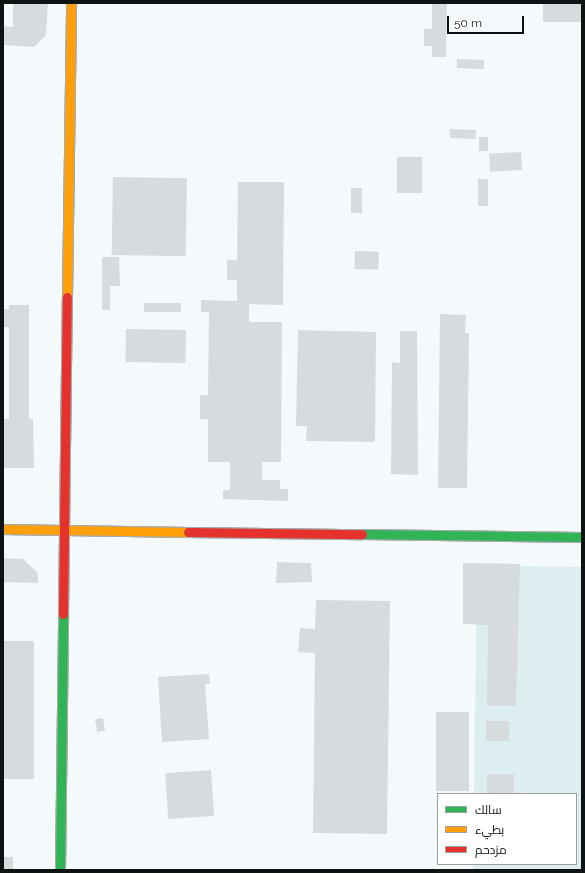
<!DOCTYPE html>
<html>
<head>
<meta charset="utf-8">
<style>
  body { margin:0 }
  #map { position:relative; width:585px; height:873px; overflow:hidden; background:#f4fafb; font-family:Raleway,Cairo,sans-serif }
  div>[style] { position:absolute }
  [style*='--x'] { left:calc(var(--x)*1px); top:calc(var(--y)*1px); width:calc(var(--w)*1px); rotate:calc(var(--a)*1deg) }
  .built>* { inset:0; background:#deeef0 }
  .building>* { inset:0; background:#d6dcdd; transform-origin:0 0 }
  .roads { filter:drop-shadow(1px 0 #a7acad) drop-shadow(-1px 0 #a7acad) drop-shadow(0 1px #a7acad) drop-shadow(0 -1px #a7acad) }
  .fast>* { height:9px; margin:-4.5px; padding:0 4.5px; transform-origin:4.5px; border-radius:4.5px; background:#30b455 }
  .slow>* { height:9px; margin:-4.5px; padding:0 4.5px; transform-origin:4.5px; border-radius:4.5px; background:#ff9f0a }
  .jam>* { height:9px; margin:-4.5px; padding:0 4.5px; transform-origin:4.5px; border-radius:4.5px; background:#e5322d }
  span { translate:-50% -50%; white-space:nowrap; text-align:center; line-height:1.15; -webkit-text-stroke:3px #fff; paint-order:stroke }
  .frame { position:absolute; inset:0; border:4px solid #0d1212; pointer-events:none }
  .legend { position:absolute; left:437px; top:793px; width:140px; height:72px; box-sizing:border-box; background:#fff; border:1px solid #9ea0a0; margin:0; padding:5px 7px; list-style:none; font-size:12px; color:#0d1212 }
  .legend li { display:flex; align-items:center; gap:8px; height:20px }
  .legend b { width:20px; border:1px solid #9ea0a0 }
  .scale { position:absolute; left:447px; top:16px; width:77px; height:18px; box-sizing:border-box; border:2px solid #0d1212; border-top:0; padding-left:5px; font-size:12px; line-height:14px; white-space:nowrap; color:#0d1212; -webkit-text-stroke:3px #fff; paint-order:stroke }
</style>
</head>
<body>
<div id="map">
  <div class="built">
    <i style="clip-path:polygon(477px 565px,582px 567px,582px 870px,473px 870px,473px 864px,576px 864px,576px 794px,474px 794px)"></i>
  </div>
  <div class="building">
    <i style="clip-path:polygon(13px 3px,48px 3px,46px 35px,34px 47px,3px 45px,3px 26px,13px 27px)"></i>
    <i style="clip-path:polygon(432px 3px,447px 3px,446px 57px,432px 57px,432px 46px,424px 46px,424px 29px,432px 29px)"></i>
    <i style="left:543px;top:3px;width:39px;height:19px"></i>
    <i style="left:457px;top:59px;width:27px;height:9px;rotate:2deg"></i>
    <i style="left:450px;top:129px;width:26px;height:9px;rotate:2deg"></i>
    <i style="left:479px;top:137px;width:9px;height:14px"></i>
    <i style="left:521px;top:152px;width:18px;height:32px;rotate:87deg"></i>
    <i style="left:397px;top:157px;width:25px;height:36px"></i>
    <i style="left:113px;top:177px;width:74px;height:78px;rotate:1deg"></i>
    <i style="left:478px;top:179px;width:10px;height:27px"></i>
    <i style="clip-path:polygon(238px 182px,284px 182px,283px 305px,249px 304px,249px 322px,282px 322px,281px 462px,262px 462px,262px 480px,280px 480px,280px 489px,288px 489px,288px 501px,223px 499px,223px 490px,230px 490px,230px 462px,208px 462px,208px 419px,200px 419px,200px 395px,208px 395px,209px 312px,201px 312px,201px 300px,237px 301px,237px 280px,227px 280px,227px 260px,237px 260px)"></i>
    <i style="left:351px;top:188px;width:11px;height:25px"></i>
    <i style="left:355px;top:251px;width:24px;height:18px;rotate:2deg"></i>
    <i style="clip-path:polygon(102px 257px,119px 257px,120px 286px,110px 286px,110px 310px,102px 310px)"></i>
    <i style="left:144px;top:303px;width:37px;height:9px"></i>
    <i style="clip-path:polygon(9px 305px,29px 305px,29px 419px,33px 419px,34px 468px,3px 468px,3px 419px,9px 419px,9px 327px,3px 327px,3px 309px,9px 309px)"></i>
    <i style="clip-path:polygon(440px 314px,466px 315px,465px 333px,469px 333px,467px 488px,438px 488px)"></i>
    <i style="left:126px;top:329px;width:60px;height:33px;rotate:1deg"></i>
    <i style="clip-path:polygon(298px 330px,376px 332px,375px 442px,306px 441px,307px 426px,296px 426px)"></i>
    <i style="clip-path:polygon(400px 331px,417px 331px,418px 475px,391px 474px,392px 362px,400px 363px)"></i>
    <i style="clip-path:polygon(3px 558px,23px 559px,38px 573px,38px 583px,3px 582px)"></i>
    <i style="clip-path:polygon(277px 562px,311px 563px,312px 582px,276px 583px)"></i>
    <i style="clip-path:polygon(463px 563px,520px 564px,516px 706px,487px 706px,488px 625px,463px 624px)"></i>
    <i style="clip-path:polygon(316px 600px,390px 601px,387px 834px,313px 833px,315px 653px,298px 652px,300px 628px,315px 629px)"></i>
    <i style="left:4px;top:641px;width:30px;height:138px"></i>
    <i style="clip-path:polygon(209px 674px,210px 684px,205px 684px,209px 739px,162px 742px,158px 677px)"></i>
    <i style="left:436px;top:712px;width:33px;height:79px"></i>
    <i style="left:103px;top:718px;width:13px;height:8px;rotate:81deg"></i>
    <i style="left:486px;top:721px;width:23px;height:20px"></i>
    <i style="left:211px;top:770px;width:46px;height:46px;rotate:86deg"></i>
    <i style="left:487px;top:774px;width:27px;height:20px"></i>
    <i style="left:3px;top:857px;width:10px;height:13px"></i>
  </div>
  <div class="roads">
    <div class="fast">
      <i style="--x:362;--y:534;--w:220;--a:0.8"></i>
      <i style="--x:60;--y:870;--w:256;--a:-89.3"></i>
    </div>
    <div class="slow">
      <i style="--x:67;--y:297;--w:294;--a:-89.2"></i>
      <i style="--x:3;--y:529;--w:185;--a:0.9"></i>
    </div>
    <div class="jam">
      <i style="--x:188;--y:532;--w:174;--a:0.7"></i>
      <i style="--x:63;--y:614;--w:317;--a:-89.3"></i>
    </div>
  </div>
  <div class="frame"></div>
  <ul class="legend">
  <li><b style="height:5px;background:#30b455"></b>سالك</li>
  <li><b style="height:5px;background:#ff9f0a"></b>بطيء</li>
  <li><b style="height:5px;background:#e5322d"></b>مزدحم</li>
  </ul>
  <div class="scale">50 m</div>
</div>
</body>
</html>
